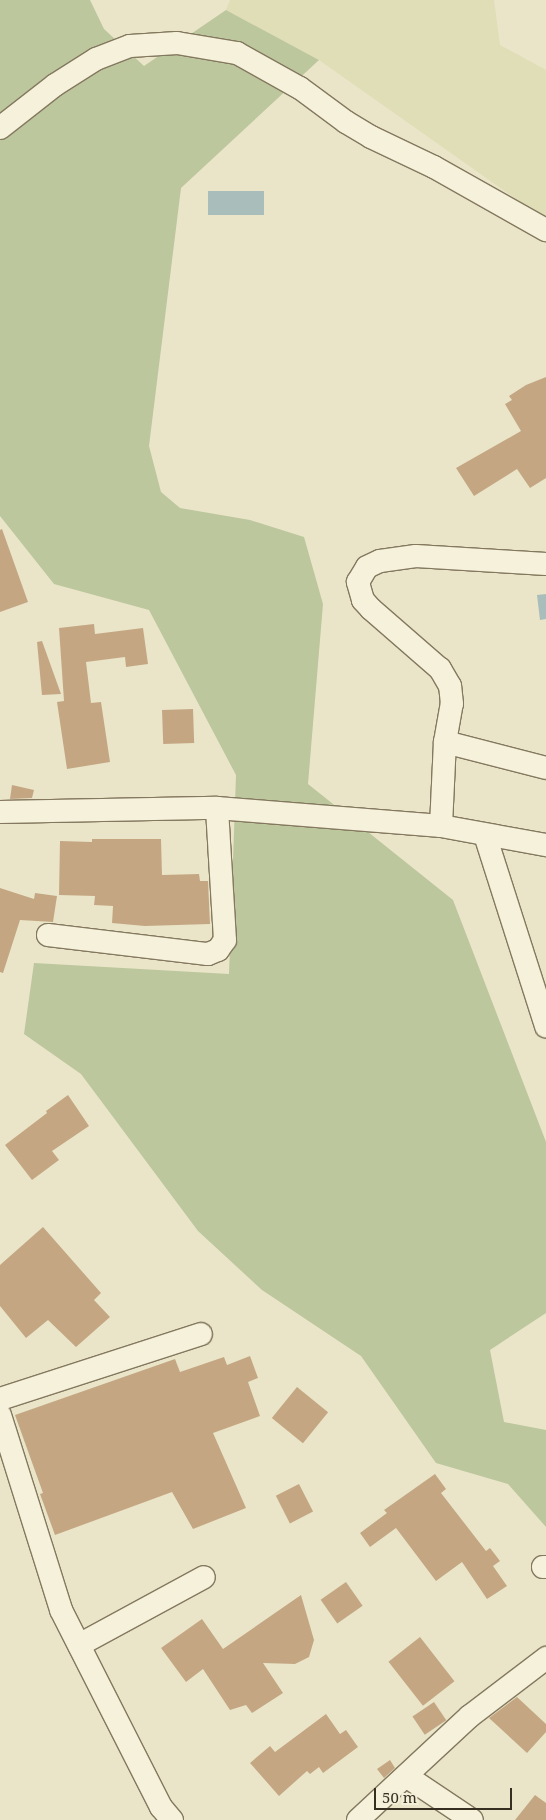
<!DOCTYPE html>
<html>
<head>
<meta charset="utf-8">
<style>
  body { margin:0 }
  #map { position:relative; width:546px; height:1820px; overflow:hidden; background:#eae5c8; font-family:"Noto Serif",serif }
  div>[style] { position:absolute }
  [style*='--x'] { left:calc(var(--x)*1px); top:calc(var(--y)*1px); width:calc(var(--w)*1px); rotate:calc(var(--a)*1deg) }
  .farmland>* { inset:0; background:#dfdeb6 }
  .green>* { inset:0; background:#bcc79d }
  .water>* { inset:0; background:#a9bebb; transform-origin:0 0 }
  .building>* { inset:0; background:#c4a782; transform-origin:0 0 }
  .roads { filter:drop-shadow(1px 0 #84785f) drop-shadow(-1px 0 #84785f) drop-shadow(0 1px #84785f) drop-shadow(0 -1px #84785f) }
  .minor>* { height:22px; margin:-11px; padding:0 11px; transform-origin:11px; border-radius:11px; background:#f5f1db }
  span { translate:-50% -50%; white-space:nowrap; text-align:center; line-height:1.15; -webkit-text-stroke:5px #f2eed7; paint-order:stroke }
  .scale { position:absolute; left:374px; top:1788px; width:138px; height:22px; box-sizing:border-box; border:2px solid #362e21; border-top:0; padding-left:6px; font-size:15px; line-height:18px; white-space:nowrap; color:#362e21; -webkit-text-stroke:4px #f2eed7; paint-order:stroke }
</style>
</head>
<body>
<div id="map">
  <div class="farmland">
    <i style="clip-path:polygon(230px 0,494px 0,500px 45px,546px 70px,546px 220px,319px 60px,226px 10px)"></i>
  </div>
  <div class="green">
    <i style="clip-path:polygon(0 0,90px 0,104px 29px,144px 66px,226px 10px,319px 60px,181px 188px,149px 446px,161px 492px,180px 508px,250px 520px,304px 537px,323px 604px,308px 784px,453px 900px,546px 1142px,546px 1313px,490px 1350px,504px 1422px,546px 1430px,546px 1527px,508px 1484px,436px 1463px,361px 1356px,262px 1290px,198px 1231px,81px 1074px,24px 1034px,34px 963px,229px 974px,236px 775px,149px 610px,54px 584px,0 516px)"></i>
  </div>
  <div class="water">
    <i style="left:208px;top:191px;width:56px;height:24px"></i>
    <i style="clip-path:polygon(546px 594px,546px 619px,540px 620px,537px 595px)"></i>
  </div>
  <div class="building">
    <i style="clip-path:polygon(546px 377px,546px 478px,530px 488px,517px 469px,474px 496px,456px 468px,521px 431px,505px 404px,512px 400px,509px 396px,526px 385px)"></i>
    <i style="clip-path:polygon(2px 529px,28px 602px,0 612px,0 530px)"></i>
    <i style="clip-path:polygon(94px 624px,95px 634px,143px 628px,148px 664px,126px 667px,125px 657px,86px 662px,91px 703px,101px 702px,110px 762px,67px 769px,57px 702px,64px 701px,59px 628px)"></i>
    <i style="clip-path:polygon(42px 641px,61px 694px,42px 695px,37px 642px)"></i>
    <i style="left:193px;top:709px;width:34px;height:31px;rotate:88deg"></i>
    <i style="clip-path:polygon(12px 785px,34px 790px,32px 798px,10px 799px)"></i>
    <i style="clip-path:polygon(92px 839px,161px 839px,162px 875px,199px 874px,200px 881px,208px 881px,210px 924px,145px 926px,112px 923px,113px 906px,94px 905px,95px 896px,59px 895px,60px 841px,92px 842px)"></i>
    <i style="clip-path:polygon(0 888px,34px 899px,35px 893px,57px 896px,53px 922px,20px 920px,3px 973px,0 972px)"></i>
    <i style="clip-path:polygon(68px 1095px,89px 1126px,52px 1151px,59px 1160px,32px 1180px,5px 1145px,47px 1113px,46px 1111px)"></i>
    <i style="clip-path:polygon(43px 1227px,101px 1293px,94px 1300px,110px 1317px,76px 1347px,48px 1320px,26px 1338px,0 1306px,0 1265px)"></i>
    <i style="clip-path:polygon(250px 1356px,258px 1378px,248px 1382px,260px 1416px,213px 1433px,246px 1508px,193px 1529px,172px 1492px,55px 1535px,40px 1494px,43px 1493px,15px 1415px,175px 1359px,180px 1372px,224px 1357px,227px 1365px)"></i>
    <i style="left:297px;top:1387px;width:40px;height:40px;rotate:39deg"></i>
    <i style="clip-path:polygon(435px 1474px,446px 1489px,441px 1493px,486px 1551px,490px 1548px,500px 1561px,493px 1566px,507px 1586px,487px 1599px,462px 1562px,436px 1581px,396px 1528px,370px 1547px,360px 1533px,387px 1513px,384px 1510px)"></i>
    <i style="left:299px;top:1484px;width:31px;height:26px;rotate:63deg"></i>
    <i style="left:346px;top:1582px;width:29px;height:31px;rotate:55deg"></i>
    <i style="clip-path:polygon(301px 1595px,314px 1640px,309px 1657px,295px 1664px,263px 1663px,283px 1693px,252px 1713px,246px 1705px,230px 1710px,203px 1669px,186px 1682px,161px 1648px,202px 1619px,223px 1649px)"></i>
    <i style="left:420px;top:1637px;width:56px;height:40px;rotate:52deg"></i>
    <i style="clip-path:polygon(517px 1697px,546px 1724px,546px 1732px,527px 1753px,489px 1718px)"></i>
    <i style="left:434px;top:1702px;width:22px;height:26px;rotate:56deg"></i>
    <i style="clip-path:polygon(326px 1714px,340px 1734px,346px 1730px,358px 1747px,323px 1773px,319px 1767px,310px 1774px,307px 1771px,279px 1796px,250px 1763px,270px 1746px,275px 1752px)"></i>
    <i style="clip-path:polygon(390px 1760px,395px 1768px,384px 1778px,377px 1769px)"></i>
    <i style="clip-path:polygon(535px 1795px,546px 1803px,546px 1820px,515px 1820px)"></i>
  </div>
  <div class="roads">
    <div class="minor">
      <i style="--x:0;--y:128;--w:70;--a:-38"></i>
      <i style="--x:55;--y:85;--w:49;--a:-32.4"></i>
      <i style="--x:96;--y:59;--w:36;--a:-21"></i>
      <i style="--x:130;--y:46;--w:47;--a:-3.7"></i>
      <i style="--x:177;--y:43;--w:61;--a:9.5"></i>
      <i style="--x:237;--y:53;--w:72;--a:29.1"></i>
      <i style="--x:300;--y:88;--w:57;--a:36.5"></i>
      <i style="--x:346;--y:122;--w:29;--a:31"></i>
      <i style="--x:371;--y:137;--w:70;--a:25.5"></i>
      <i style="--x:434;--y:167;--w:129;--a:29.4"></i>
      <i style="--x:445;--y:742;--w:104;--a:14.4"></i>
      <i style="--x:0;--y:812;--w:217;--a:-1.1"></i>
      <i style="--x:217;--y:808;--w:225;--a:4.6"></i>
      <i style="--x:441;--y:826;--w:107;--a:10.3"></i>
      <i style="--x:441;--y:826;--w:84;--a:-87.3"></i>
      <i style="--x:445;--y:742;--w:39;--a:-80"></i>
      <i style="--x:452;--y:704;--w:18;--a:-96"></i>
      <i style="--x:450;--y:686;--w:20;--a:-120"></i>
      <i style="--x:440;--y:669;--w:91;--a:-139"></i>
      <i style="--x:371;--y:609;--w:12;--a:-132"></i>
      <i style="--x:363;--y:600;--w:19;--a:-106"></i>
      <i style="--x:358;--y:582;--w:17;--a:-59"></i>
      <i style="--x:367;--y:567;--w:14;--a:-25"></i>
      <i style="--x:380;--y:561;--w:36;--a:-8"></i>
      <i style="--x:416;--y:556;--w:130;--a:3.5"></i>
      <i style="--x:485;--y:835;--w:201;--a:72.3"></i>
      <i style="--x:48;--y:935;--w:161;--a:6.8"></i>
      <i style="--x:208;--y:954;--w:11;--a:-22"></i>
      <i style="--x:218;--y:950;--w:12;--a:-55"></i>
      <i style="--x:225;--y:940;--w:132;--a:-93.5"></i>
      <i style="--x:0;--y:1399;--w:211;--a:-17.9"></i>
      <i style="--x:0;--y:1415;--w:204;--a:72.6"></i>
      <i style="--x:61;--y:1610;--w:221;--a:63.1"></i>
      <i style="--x:161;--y:1807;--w:17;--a:50"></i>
      <i style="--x:543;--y:1567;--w:3;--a:0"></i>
      <i style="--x:79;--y:1645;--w:142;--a:-28.5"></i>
      <i style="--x:406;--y:1776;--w:79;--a:33.7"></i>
      <i style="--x:358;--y:1820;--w:153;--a:-42.9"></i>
      <i style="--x:470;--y:1716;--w:96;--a:-37.3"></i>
    </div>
  </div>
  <div class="scale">50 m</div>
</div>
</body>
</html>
